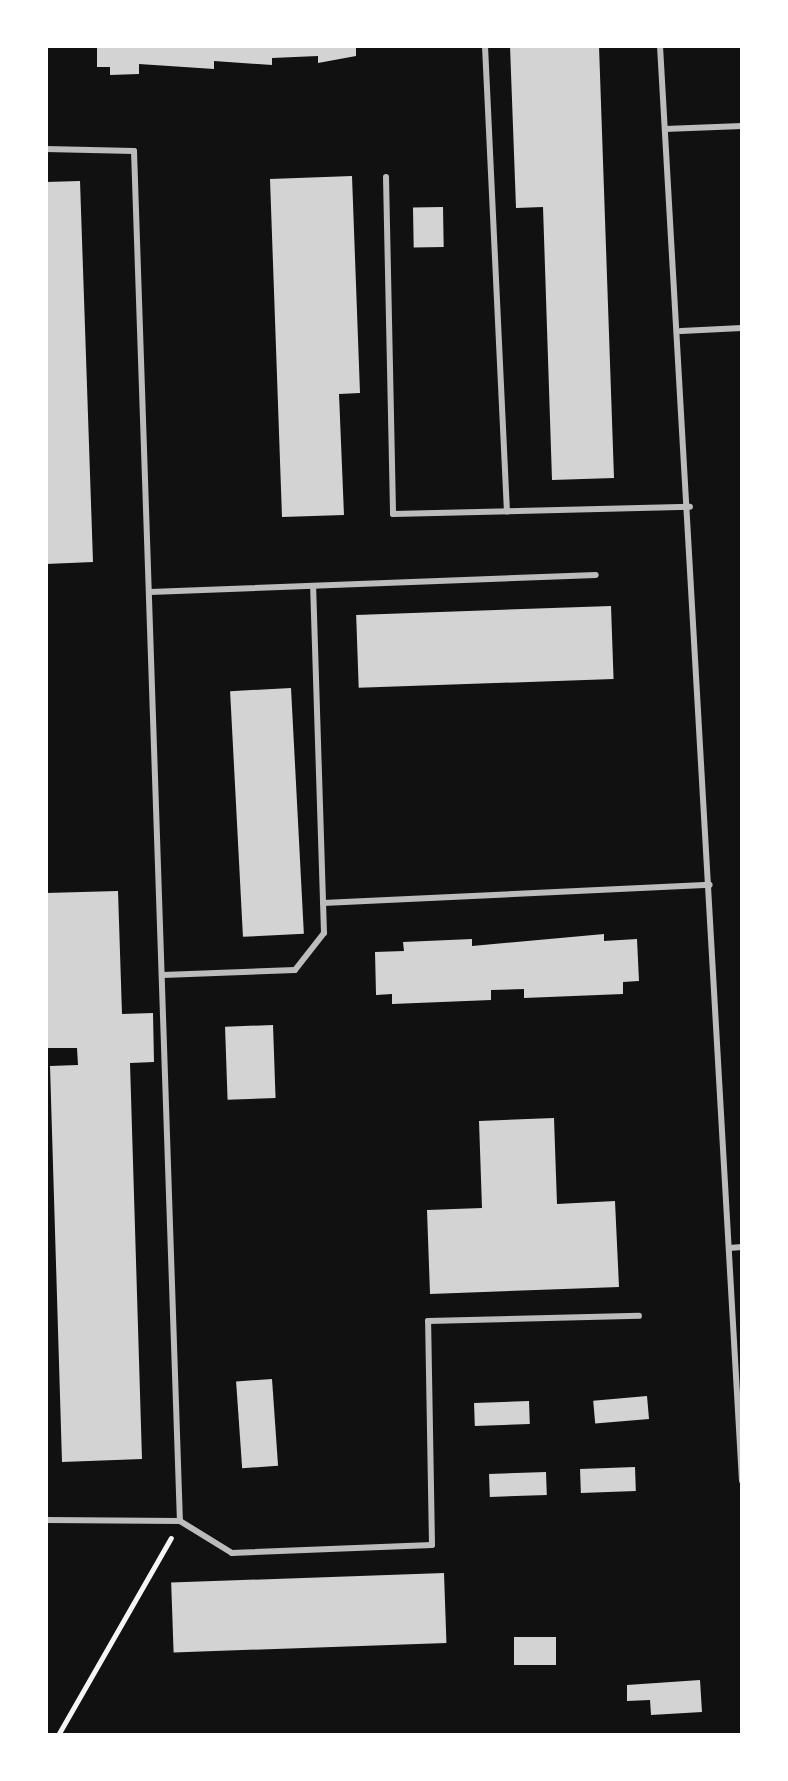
<!DOCTYPE html>
<html>
<head>
<meta charset="utf-8">
<style>
  body { margin:0 }
  #map { position:relative; width:788px; height:1781px; overflow:hidden; background:#111; font-family:Rubik,sans-serif }
  div>[style] { position:absolute }
  [style*='--x'] { left:calc(var(--x)*1px); top:calc(var(--y)*1px); width:calc(var(--w)*1px); rotate:calc(var(--a)*1deg) }
  .building>* { inset:0; background:#d3d3d3; transform-origin:0 0 }
  .path>* { height:5px; margin:-2.5px; padding:0 2.5px; transform-origin:2.5px; border-radius:2.5px; background:#f5f5f5 }
  .service>* { height:6px; margin:-3px; padding:0 3px; transform-origin:3px; border-radius:3px; background:#bcbcbc }
  span { translate:-50% -50%; white-space:nowrap; text-align:center; line-height:1.15; -webkit-text-stroke:8px #fff; paint-order:stroke }
  .frame { position:absolute; inset:0; border:48px solid #fff; pointer-events:none }
</style>
</head>
<body>
<div id="map">
  <div class="building">
    <i style="clip-path:polygon(97px 46px,356px 46px,356px 56px,318px 63px,318px 56px,272px 58px,272px 65px,214px 61px,214px 69px,139px 64px,139px 74px,110px 75px,110px 67px,97px 67px)"></i>
    <i style="clip-path:polygon(510px 46px,599px 46px,614px 478px,552px 480px,543px 207px,516px 208px)"></i>
    <i style="clip-path:polygon(352px 176px,360px 393px,339px 394px,344px 515px,282px 517px,270px 179px)"></i>
    <i style="clip-path:polygon(80px 181px,93px 562px,46px 564px,46px 182px)"></i>
    <i style="left:443px;top:207px;width:40px;height:30px;rotate:89deg"></i>
    <i style="left:611px;top:606px;width:73px;height:255px;rotate:88deg"></i>
    <i style="left:291px;top:688px;width:246px;height:61px;rotate:87deg"></i>
    <i style="clip-path:polygon(118px 891px,122px 1014px,153px 1013px,154px 1062px,130px 1063px,142px 1459px,62px 1462px,50px 1066px,78px 1065px,77px 1048px,46px 1048px,46px 893px)"></i>
    <i style="clip-path:polygon(604px 934px,604px 941px,637px 939px,639px 981px,623px 982px,623px 994px,524px 998px,524px 989px,491px 990px,491px 1000px,392px 1004px,392px 994px,376px 995px,375px 952px,404px 951px,403px 942px,472px 939px,472px 946px)"></i>
    <i style="left:273px;top:1025px;width:73px;height:48px;rotate:88deg"></i>
    <i style="clip-path:polygon(554px 1118px,557px 1204px,615px 1201px,619px 1287px,430px 1294px,427px 1210px,482px 1208px,479px 1121px)"></i>
    <i style="left:272px;top:1379px;width:87px;height:36px;rotate:86deg"></i>
    <i style="left:647px;top:1396px;width:23px;height:54px;rotate:85deg"></i>
    <i style="left:529px;top:1401px;width:23px;height:55px;rotate:88deg"></i>
    <i style="left:635px;top:1467px;width:24px;height:55px;rotate:88deg"></i>
    <i style="left:546px;top:1472px;width:23px;height:57px;rotate:88deg"></i>
    <i style="left:444px;top:1573px;width:70px;height:273px;rotate:88deg"></i>
    <i style="left:514px;top:1637px;width:42px;height:28px"></i>
    <i style="clip-path:polygon(700px 1680px,702px 1712px,651px 1715px,650px 1700px,627px 1701px,627px 1685px)"></i>
  </div>
  <div class="path">
    <i style="--x:58;--y:1735;--w:227;--a:-60.2"></i>
  </div>
  <div class="service">
    <i style="--x:485;--y:46;--w:466;--a:87.3"></i>
    <i style="--x:660;--y:46;--w:1437;--a:86.73"></i>
    <i style="--x:665;--y:129;--w:77;--a:-2.2"></i>
    <i style="--x:46;--y:149;--w:88;--a:1.3"></i>
    <i style="--x:134;--y:151;--w:1371;--a:88.08"></i>
    <i style="--x:386;--y:177;--w:337;--a:88.8"></i>
    <i style="--x:393;--y:514;--w:297;--a:-1.4"></i>
    <i style="--x:681;--y:331;--w:61;--a:-2.8"></i>
    <i style="--x:150;--y:592;--w:446;--a:-2.2"></i>
    <i style="--x:323;--y:903;--w:387;--a:-2.7"></i>
    <i style="--x:163;--y:975;--w:132;--a:-2.2"></i>
    <i style="--x:295;--y:970;--w:47;--a:-51.9"></i>
    <i style="--x:324;--y:933;--w:347;--a:-91.8"></i>
    <i style="--x:729;--y:1248;--w:13;--a:-4"></i>
    <i style="--x:46;--y:1520;--w:134;--a:0.4"></i>
    <i style="--x:180;--y:1521;--w:61;--a:31.6"></i>
    <i style="--x:232;--y:1553;--w:200;--a:-2.3"></i>
    <i style="--x:432;--y:1545;--w:224;--a:-91"></i>
    <i style="--x:428;--y:1321;--w:211;--a:-1.4"></i>
  </div>
  <div class="frame"></div>
</div>
</body>
</html>
